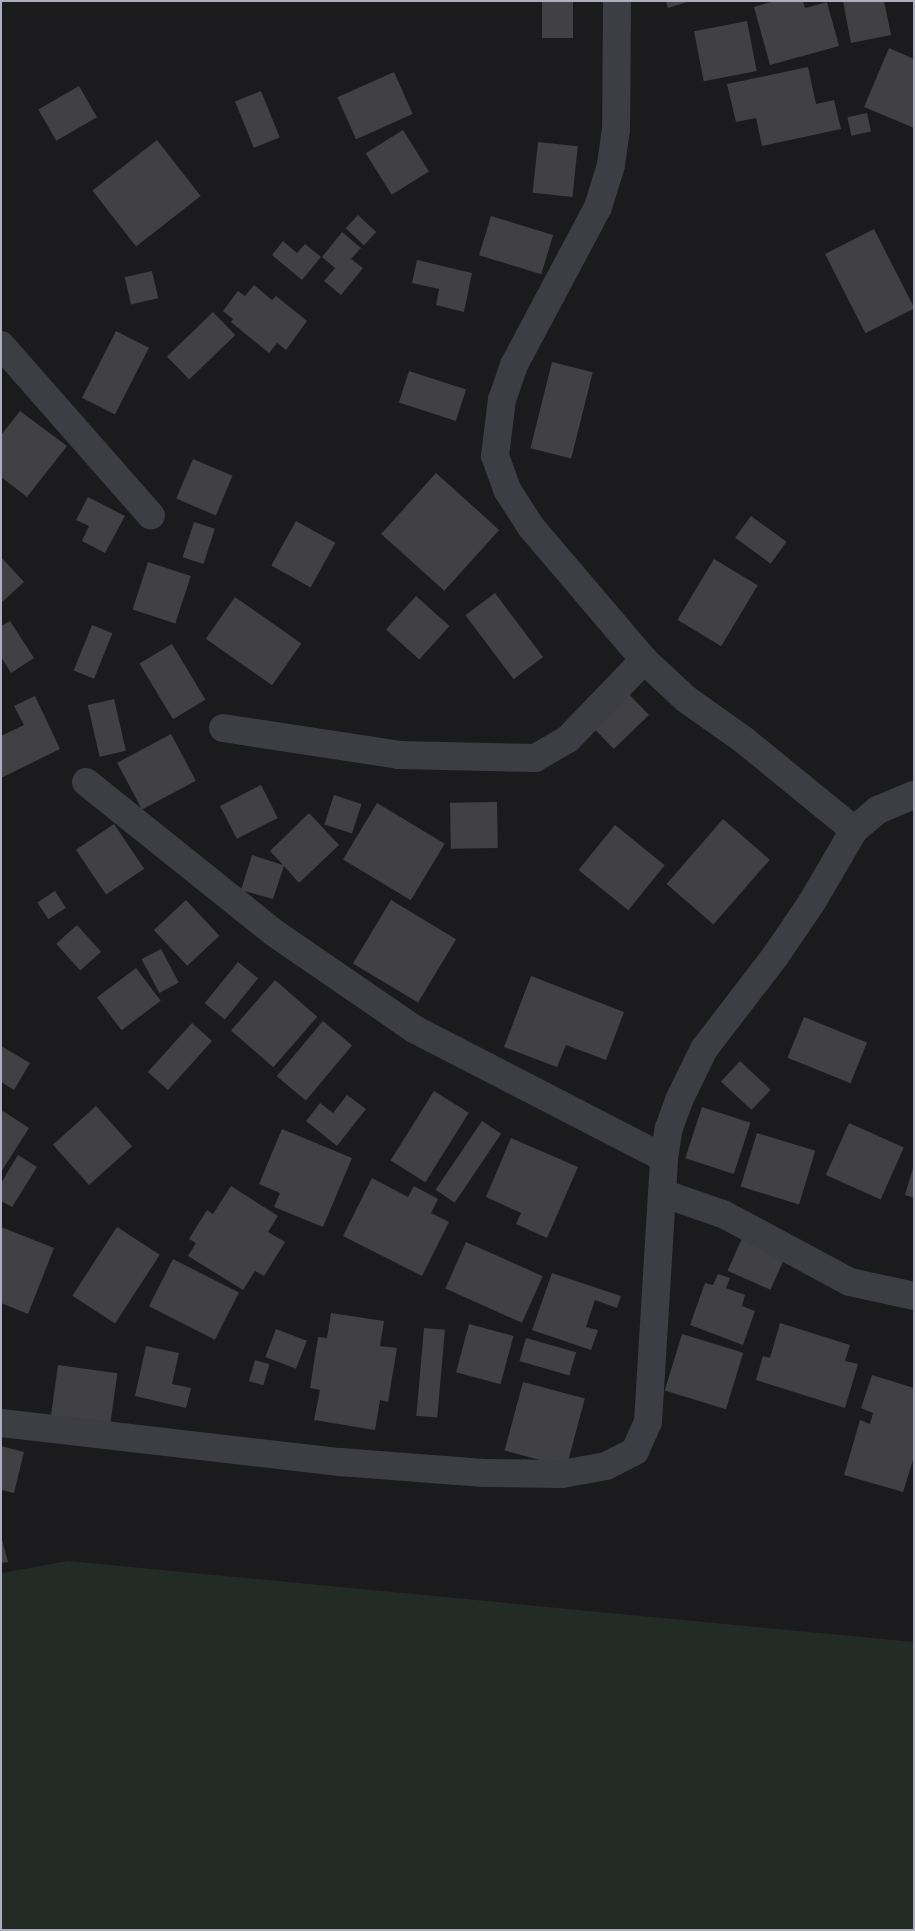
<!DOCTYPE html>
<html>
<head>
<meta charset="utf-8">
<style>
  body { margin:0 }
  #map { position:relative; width:915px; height:1931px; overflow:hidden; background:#1b1b1d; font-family:Overpass,sans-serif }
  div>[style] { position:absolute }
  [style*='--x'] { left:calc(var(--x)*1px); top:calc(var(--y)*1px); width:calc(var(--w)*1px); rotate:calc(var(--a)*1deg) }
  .green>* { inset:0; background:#222c25 }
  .building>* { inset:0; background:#404045; transform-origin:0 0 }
  .minor>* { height:28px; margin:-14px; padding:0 14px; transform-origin:14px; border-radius:14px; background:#3d3d44 }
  span { translate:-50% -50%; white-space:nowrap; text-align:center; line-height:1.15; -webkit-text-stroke:4.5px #161618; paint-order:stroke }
  .frame { position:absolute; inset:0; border:2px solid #adafbd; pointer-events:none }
</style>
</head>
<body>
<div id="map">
  <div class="green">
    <i style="clip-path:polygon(68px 1561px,914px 1642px,914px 1930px,1px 1930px,1px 1573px)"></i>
  </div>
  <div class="building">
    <i style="left:542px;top:1px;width:31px;height:37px"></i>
    <i style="clip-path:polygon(666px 1px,687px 1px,687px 2px,668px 8px)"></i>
    <i style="clip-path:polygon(774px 1px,803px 1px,805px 8px,827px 2px,839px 46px,770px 65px,754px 7px)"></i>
    <i style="clip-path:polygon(843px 1px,884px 1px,891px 35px,851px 43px)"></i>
    <i style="left:747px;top:21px;width:51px;height:54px;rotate:79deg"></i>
    <i style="clip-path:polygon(889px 48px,914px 59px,914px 128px,864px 107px)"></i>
    <i style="clip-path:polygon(808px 67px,816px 104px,834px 100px,841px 129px,762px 146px,756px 118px,736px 122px,727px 84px)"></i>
    <i style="left:394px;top:72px;width:46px;height:62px;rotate:66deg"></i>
    <i style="left:79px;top:86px;width:36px;height:47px;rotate:60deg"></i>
    <i style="left:261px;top:91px;width:50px;height:28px;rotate:68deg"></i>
    <i style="left:867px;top:113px;width:19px;height:20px;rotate:78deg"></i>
    <i style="left:403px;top:130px;width:49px;height:44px;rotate:58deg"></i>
    <i style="left:157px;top:140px;width:71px;height:82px;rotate:52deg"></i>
    <i style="left:538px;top:142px;width:40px;height:51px;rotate:6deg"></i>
    <i style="left:358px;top:215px;width:25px;height:18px;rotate:43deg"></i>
    <i style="left:491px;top:216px;width:65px;height:41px;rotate:17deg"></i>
    <i style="left:874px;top:229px;width:89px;height:55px;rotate:63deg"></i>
    <i style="clip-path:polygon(342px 232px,361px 248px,351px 259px,363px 268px,341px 295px,324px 281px,335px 268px,322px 257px)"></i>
    <i style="clip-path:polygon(283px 241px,297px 253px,305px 244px,321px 257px,302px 280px,272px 255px)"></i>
    <i style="clip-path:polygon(417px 260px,472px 273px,464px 312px,436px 305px,439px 289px,412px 283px)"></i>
    <i style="left:152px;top:271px;width:28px;height:28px;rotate:77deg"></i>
    <i style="clip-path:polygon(254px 285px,272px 300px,276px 296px,307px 321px,286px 350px,277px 343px,269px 353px,231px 322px,233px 319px,223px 311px,238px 291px,245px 296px)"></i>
    <i style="left:213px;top:312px;width:32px;height:64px;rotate:46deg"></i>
    <i style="left:116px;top:331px;width:37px;height:75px;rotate:27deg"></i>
    <i style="left:552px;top:362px;width:42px;height:89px;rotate:14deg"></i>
    <i style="left:409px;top:371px;width:60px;height:33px;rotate:18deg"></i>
    <i style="clip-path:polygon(20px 411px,67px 446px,27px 497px,1px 477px,1px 435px)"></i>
    <i style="left:193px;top:459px;width:43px;height:43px;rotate:23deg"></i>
    <i style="left:436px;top:473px;width:85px;height:82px;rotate:42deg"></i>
    <i style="clip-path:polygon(88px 497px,125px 516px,105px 553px,82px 541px,89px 526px,76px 520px)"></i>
    <i style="left:751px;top:516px;width:44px;height:27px;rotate:36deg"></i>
    <i style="left:296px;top:521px;width:45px;height:51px;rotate:29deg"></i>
    <i style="left:194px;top:522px;width:22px;height:37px;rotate:18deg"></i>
    <i style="clip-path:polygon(1px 557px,24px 582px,1px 603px)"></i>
    <i style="left:714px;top:559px;width:51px;height:71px;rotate:31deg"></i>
    <i style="left:148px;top:562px;width:45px;height:50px;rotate:18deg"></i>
    <i style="left:495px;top:593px;width:80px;height:37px;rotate:53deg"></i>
    <i style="left:416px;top:596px;width:45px;height:45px;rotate:42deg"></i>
    <i style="left:235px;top:597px;width:81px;height:51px;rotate:35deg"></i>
    <i style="clip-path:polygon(10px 621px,34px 658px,11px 673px,1px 657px,1px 626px)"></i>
    <i style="left:92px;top:625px;width:22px;height:49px;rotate:22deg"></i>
    <i style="left:172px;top:644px;width:65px;height:38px;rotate:59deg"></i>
    <i style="left:624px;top:689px;width:36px;height:49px;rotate:46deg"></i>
    <i style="clip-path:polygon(35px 696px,60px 749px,1px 778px,1px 736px,24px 725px,14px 706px)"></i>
    <i style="left:114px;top:699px;width:53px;height:27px;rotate:77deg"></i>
    <i style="left:171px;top:734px;width:53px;height:61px;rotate:62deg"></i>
    <i style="left:261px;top:785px;width:37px;height:46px;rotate:63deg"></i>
    <i style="left:334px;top:795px;width:29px;height:31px;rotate:18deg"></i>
    <i style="left:497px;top:802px;width:46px;height:47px;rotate:89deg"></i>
    <i style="left:377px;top:803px;width:79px;height:66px;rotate:31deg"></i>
    <i style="clip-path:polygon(309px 813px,339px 845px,299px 883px,284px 866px,273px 899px,241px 890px,252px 855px,283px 865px,270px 851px)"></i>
    <i style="left:723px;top:819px;width:62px;height:86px;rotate:41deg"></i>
    <i style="left:114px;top:824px;width:54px;height:46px;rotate:56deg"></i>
    <i style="left:615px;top:825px;width:64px;height:58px;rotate:39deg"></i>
    <i style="left:55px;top:891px;width:20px;height:21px;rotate:57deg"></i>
    <i style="left:186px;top:900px;width:49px;height:44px;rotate:47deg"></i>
    <i style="left:391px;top:900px;width:76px;height:74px;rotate:31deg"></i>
    <i style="left:77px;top:925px;width:36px;height:28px;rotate:48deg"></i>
    <i style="left:161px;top:949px;width:38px;height:22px;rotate:62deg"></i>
    <i style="left:238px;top:962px;width:26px;height:53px;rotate:39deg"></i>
    <i style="left:136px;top:968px;width:41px;height:49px;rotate:53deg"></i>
    <i style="clip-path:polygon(531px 976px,624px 1012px,606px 1060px,566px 1045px,557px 1067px,504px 1047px)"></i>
    <i style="left:275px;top:980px;width:56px;height:67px;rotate:41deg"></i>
    <i style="left:804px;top:1017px;width:68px;height:44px;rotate:22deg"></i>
    <i style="left:323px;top:1021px;width:38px;height:72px;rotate:40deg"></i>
    <i style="left:192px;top:1023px;width:27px;height:66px;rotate:42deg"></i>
    <i style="clip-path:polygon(1px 1046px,30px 1063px,14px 1090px,1px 1082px)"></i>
    <i style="left:740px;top:1061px;width:42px;height:28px;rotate:43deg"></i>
    <i style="left:434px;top:1091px;width:41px;height:82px;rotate:32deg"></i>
    <i style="clip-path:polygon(347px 1095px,366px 1109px,337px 1146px,306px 1121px,320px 1103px,333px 1113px)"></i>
    <i style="left:96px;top:1106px;width:54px;height:58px;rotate:48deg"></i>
    <i style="left:702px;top:1107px;width:51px;height:54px;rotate:18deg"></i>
    <i style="clip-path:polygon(3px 1111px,29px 1128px,1px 1172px,1px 1114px)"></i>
    <i style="left:482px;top:1121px;width:23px;height:83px;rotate:34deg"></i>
    <i style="left:849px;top:1123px;width:60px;height:57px;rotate:24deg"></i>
    <i style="clip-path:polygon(282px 1129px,352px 1158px,323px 1227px,274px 1207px,280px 1193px,259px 1184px)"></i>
    <i style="left:757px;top:1133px;width:61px;height:56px;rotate:17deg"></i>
    <i style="clip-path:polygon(511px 1138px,578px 1167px,547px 1238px,516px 1224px,521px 1213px,486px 1197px)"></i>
    <i style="clip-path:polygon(18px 1155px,37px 1167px,12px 1207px,1px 1201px,1px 1183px)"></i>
    <i style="clip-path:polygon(913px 1168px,914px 1168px,914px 1198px,905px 1195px)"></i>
    <i style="clip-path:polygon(372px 1178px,408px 1197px,414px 1186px,438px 1199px,431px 1213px,449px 1222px,422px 1276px,343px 1236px)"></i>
    <i style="clip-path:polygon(231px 1186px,278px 1216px,268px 1232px,285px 1242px,264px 1276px,255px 1271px,243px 1290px,188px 1256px,196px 1243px,189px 1239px,207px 1210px,213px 1214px)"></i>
    <i style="clip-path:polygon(1px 1227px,54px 1248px,28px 1314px,1px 1303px)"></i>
    <i style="left:117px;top:1227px;width:51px;height:82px;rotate:33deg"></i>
    <i style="left:743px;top:1236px;width:47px;height:38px;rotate:24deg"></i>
    <i style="left:466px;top:1242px;width:84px;height:51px;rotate:24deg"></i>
    <i style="left:173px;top:1259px;width:74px;height:53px;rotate:27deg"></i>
    <i style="clip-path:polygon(552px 1273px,621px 1296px,617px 1308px,595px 1300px,586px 1327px,598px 1330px,591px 1350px,532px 1330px)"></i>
    <i style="clip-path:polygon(718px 1274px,730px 1278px,726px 1288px,745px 1295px,742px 1306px,755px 1311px,743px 1345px,690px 1325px,705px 1283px,713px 1285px)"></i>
    <i style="clip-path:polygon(331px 1313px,384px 1321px,380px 1346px,397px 1348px,388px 1402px,380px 1400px,375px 1430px,314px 1420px,320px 1390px,310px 1388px,318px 1337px,327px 1338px)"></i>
    <i style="clip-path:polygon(780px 1323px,850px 1345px,845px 1361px,858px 1364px,845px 1408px,756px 1380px,763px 1356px,770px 1358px)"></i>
    <i style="left:469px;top:1324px;width:46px;height:50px;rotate:15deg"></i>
    <i style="left:424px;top:1328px;width:21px;height:88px;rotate:5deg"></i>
    <i style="left:276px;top:1329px;width:33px;height:30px;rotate:21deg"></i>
    <i style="left:682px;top:1334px;width:64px;height:59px;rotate:17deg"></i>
    <i style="left:526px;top:1338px;width:52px;height:24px;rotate:16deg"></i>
    <i style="clip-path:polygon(146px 1346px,179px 1353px,172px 1384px,191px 1388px,186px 1408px,135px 1396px)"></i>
    <i style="left:255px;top:1360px;width:15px;height:22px;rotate:16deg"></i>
    <i style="left:58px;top:1365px;width:60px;height:55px;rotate:8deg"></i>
    <i style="clip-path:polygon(872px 1375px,914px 1388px,914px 1457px,903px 1492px,844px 1475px,860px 1420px,870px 1424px,873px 1413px,861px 1408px)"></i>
    <i style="left:523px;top:1382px;width:64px;height:71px;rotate:15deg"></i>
    <i style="clip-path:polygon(1px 1446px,24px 1452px,14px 1493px,1px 1490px)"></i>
    <i style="clip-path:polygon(1px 1536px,8px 1562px,1px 1563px)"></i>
  </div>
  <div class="minor">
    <i style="--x:617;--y:1;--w:128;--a:90.4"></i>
    <i style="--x:616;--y:129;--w:36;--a:98"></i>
    <i style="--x:611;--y:165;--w:44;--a:107.2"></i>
    <i style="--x:598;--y:207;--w:179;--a:118"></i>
    <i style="--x:514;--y:365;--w:36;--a:109"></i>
    <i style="--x:502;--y:399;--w:57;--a:97"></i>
    <i style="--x:495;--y:456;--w:37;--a:70"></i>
    <i style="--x:508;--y:491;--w:43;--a:57.4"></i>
    <i style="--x:531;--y:527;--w:175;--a:49.6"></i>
    <i style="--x:644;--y:660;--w:57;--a:42.9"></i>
    <i style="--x:686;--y:699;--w:72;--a:35.4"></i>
    <i style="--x:745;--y:741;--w:141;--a:39.2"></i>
    <i style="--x:1;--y:345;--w:227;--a:48.7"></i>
    <i style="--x:223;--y:728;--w:178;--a:8.7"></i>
    <i style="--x:399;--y:755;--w:136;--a:1.3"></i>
    <i style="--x:535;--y:758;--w:38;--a:-30"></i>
    <i style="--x:568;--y:739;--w:110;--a:-46.1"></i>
    <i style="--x:86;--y:782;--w:240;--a:38.7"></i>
    <i style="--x:273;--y:932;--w:171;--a:34.5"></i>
    <i style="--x:414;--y:1029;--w:281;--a:27.3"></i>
    <i style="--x:662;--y:1193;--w:65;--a:19"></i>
    <i style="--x:723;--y:1214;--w:144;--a:28.2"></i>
    <i style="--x:850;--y:1282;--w:66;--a:12.3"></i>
    <i style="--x:1;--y:1423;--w:341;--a:6.6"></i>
    <i style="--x:340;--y:1462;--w:144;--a:4.4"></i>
    <i style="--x:484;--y:1473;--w:78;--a:0.7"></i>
    <i style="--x:562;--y:1474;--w:45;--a:-10.3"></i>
    <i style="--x:606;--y:1466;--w:33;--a:-27"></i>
    <i style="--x:635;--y:1451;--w:32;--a:-66"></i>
    <i style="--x:648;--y:1422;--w:264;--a:-86.5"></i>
    <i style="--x:664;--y:1158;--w:30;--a:-81"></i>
    <i style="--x:669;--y:1128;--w:30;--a:-70"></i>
    <i style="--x:679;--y:1100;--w:57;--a:-63.9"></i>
    <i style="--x:704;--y:1049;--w:118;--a:-52.5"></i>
    <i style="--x:776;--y:955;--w:64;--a:-55.8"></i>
    <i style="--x:812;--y:902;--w:83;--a:-59.7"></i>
    <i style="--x:854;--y:830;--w:31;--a:-40"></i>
    <i style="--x:878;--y:810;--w:39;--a:-23"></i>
  </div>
  <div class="frame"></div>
</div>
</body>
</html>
